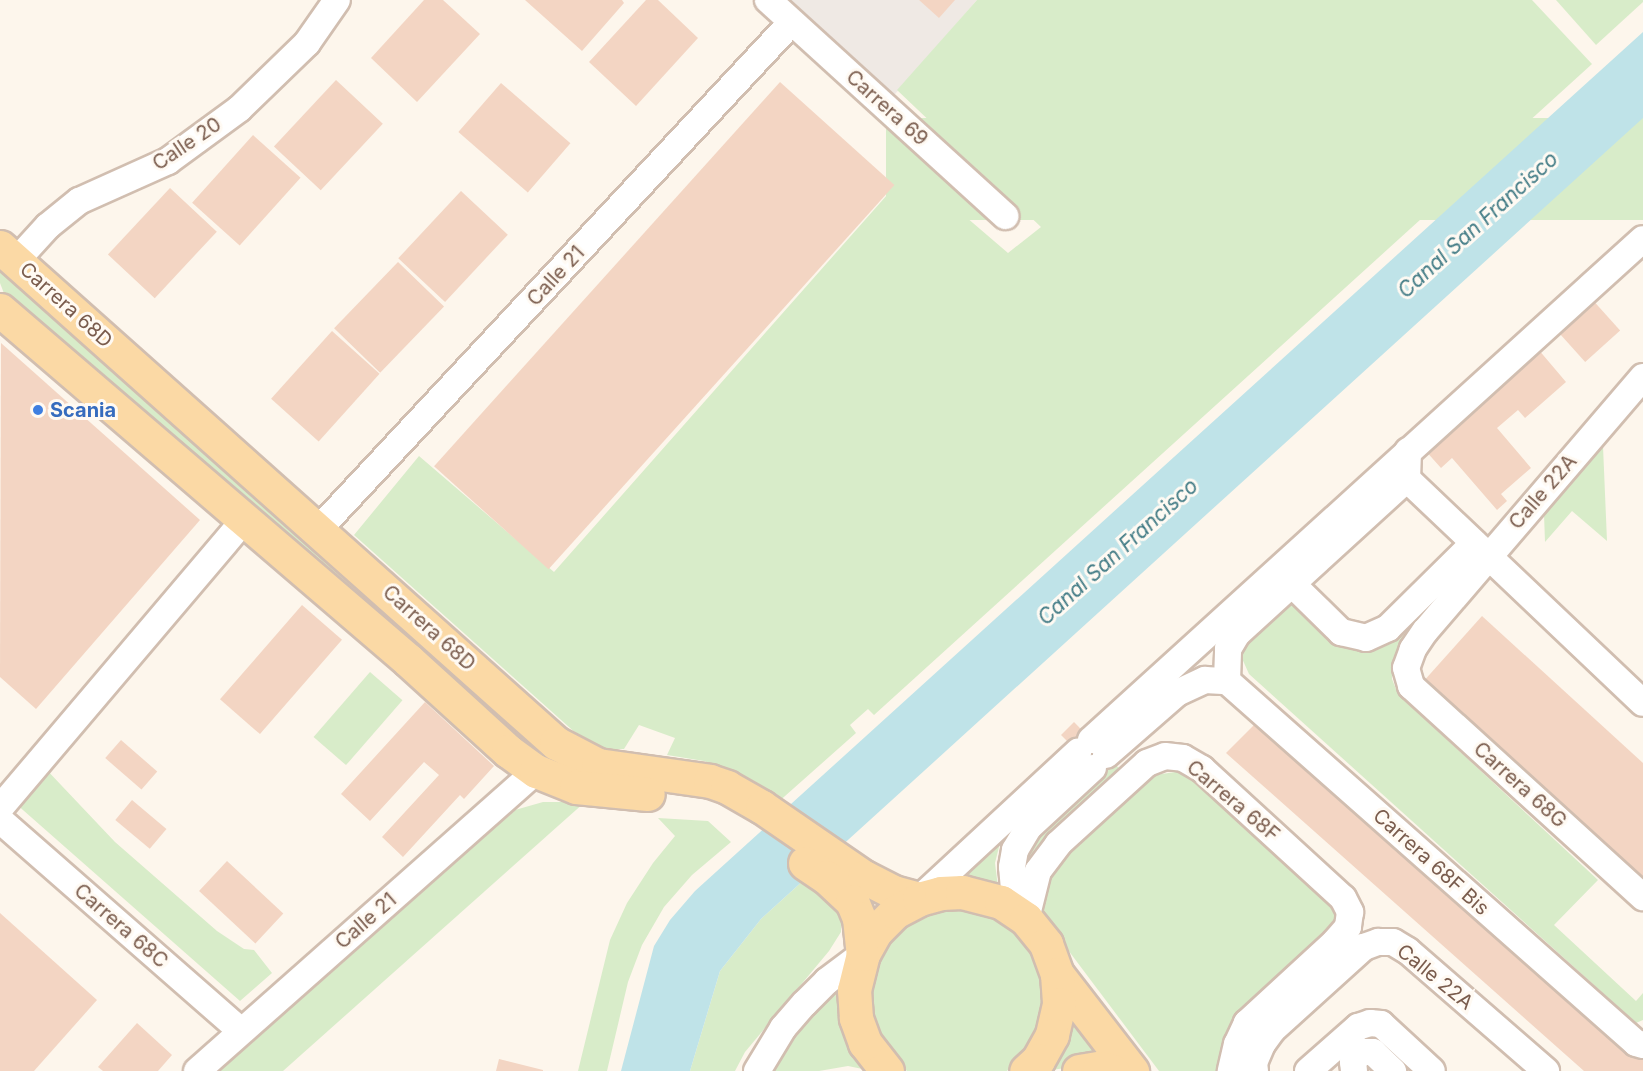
<!DOCTYPE html>
<html>
<head>
<meta charset="utf-8">
<style>
  body { margin:0 }
  #map { position:relative; width:1643px; height:1071px; overflow:hidden; background:#fdf6ec; font-family:Inter,sans-serif }
  div>[style] { position:absolute }
  [style*='--x'] { left:calc(var(--x)*1px); top:calc(var(--y)*1px); width:calc(var(--w)*1px); rotate:calc(var(--a)*1deg) }
  .industrial>* { inset:0; background:#efe9e4 }
  .green>* { inset:0; background:#d8ecc9; transform-origin:0 0 }
  .water>* { inset:0; background:#bfe3e8 }
  .building>* { inset:0; background:#f3d5c3; transform-origin:0 0 }
  .roads { filter:drop-shadow(2px 0 #d1beb0) drop-shadow(-2px 0 #d1beb0) drop-shadow(0 2px #d1beb0) drop-shadow(0 -2px #d1beb0) }
  .minor>* { height:26px; margin:-13px; padding:0 13px; transform-origin:13px; border-radius:13px; background:#fff }
  .major>* { height:33px; margin:-16.5px; padding:0 16.5px; transform-origin:16.5px; border-radius:16.5px; background:#fbd9a5 }
  .dots>* { width:16px; height:16px; translate:-50% -50%; box-sizing:border-box; border:3px solid #fffaf3; border-radius:50% }
  span { translate:-50% -50%; white-space:nowrap; text-align:center; line-height:1.15; -webkit-text-stroke:6px #fffaf3; paint-order:stroke }
  .street-label { font-size:20px; color:#7a5c4d }
  .shop-label { font-size:20px; color:#366cbe; font-weight:700 }
  .left { translate:0 -50%; text-align:left }
  .water-label { font-size:21px; color:#437c86; font-style:italic }
</style>
</head>
<body>
<div id="map">
  <div class="industrial">
    <i style="clip-path:polygon(778px 0,977px 0,889px 101px)"></i>
  </div>
  <div class="green">
    <i style="clip-path:polygon(977px 0,1532px 0,1592px 64px,874px 715px,868px 709px,850px 725px,856px 733px,776px 804px,758px 787px,731px 771px,704px 761px,667px 755px,675px 738px,639px 725px,624px 749px,606px 749px,579px 736px,354px 535px,419px 456px,554px 572px,910px 169px,1008px 253px,1041px 227px,897px 90px)"></i>
    <i style="clip-path:polygon(1556px 0,1643px 0,1643px 2px,1596px 45px)"></i>
    <i style="left:1643px;top:118px;width:102px;height:757px;rotate:90deg"></i>
    <i style="clip-path:polygon(0 261px,559px 762px,558px 773px,5px 296px,0 283px)"></i>
    <i style="clip-path:polygon(1603px 446px,1607px 541px,1572px 511px,1545px 542px,1544px 514px)"></i>
    <i style="clip-path:polygon(1289px 598px,1345px 645px,1397px 628px,1404px 634px,1392px 663px,1392px 679px,1398px 694px,1598px 880px,1554px 925px,1636px 1001px,1643px 993px,1643px 1020px,1636px 1023px,1249px 674px,1240px 654px,1242px 644px)"></i>
    <i style="left:370px;top:672px;width:43px;height:86px;rotate:41deg"></i>
    <i style="clip-path:polygon(1110px 760px,1119px 768px,1034px 850px,1030px 879px,1025px 863px,1033px 837px)"></i>
    <i style="clip-path:polygon(44px 767px,115px 842px,217px 931px,244px 949px,254px 950px,272px 973px,240px 1001px,15px 803px)"></i>
    <i style="clip-path:polygon(1182px 771px,1193px 775px,1339px 907px,1342px 916px,1227px 1071px,1159px 1071px,1053px 930px,1042px 910px,1039px 894px,1056px 862px,1143px 783px,1155px 775px)"></i>
    <i style="clip-path:polygon(543px 802px,585px 802px,283px 1071px,217px 1071px,426px 884px,515px 810px)"></i>
    <i style="clip-path:polygon(658px 818px,708px 821px,731px 842px,692px 875px,664px 907px,642px 945px,628px 982px,607px 1071px,578px 1071px,610px 940px,627px 903px,653px 863px,675px 836px)"></i>
    <i style="clip-path:polygon(1007px 833px,999px 847px,995px 863px,998px 887px,947px 880px)"></i>
    <i style="clip-path:polygon(805px 879px,832px 895px,841px 916px,841px 932px,829px 951px,745px 1052px,735px 1071px,690px 1071px,720px 971px,761px 919px)"></i>
    <i style="clip-path:polygon(967px 904px,1018px 928px,1046px 977px,1042px 1028px,1007px 1071px,907px 1071px,893px 1060px,868px 1015px,873px 959px,911px 916px)"></i>
    <i style="clip-path:polygon(845px 984px,872px 1071px,848px 1066px,819px 1071px,772px 1071px,815px 1010px)"></i>
    <i style="clip-path:polygon(1071px 1010px,1109px 1062px,1044px 1071px)"></i>
  </div>
  <div class="water">
    <i style="clip-path:polygon(1643px 32px,1643px 118px,761px 919px,720px 971px,690px 1071px,621px 1071px,654px 946px,670px 920px,695px 891px)"></i>
  </div>
  <div class="building">
    <i style="clip-path:polygon(424px 0,443px 0,480px 34px,417px 102px,371px 58px)"></i>
    <i style="clip-path:polygon(525px 0,622px 0,624px 3px,582px 51px)"></i>
    <i style="clip-path:polygon(646px 0,658px 0,698px 38px,636px 106px,589px 62px)"></i>
    <i style="clip-path:polygon(919px 0,955px 0,939px 18px)"></i>
    <i style="left:336px;top:80px;width:64px;height:91px;rotate:43deg"></i>
    <i style="left:780px;top:82px;width:154px;height:517px;rotate:42deg"></i>
    <i style="left:501px;top:83px;width:92px;height:65px;rotate:41deg"></i>
    <i style="left:253px;top:135px;width:64px;height:91px;rotate:42deg"></i>
    <i style="left:170px;top:188px;width:64px;height:91px;rotate:43deg"></i>
    <i style="left:461px;top:191px;width:64px;height:92px;rotate:43deg"></i>
    <i style="left:398px;top:262px;width:64px;height:92px;rotate:44deg"></i>
    <i style="left:1590px;top:297px;width:45px;height:47px;rotate:48deg"></i>
    <i style="left:332px;top:331px;width:64px;height:91px;rotate:42deg"></i>
    <i style="clip-path:polygon(1px 343px,200px 520px,36px 709px,0 677px)"></i>
    <i style="clip-path:polygon(1538px 349px,1566px 382px,1525px 418px,1518px 410px,1497px 428px,1531px 468px,1501px 494px,1507px 501px,1497px 510px,1452px 458px,1441px 468px,1424px 449px)"></i>
    <i style="left:302px;top:605px;width:53px;height:125px;rotate:41deg"></i>
    <i style="clip-path:polygon(1482px 616px,1643px 763px,1643px 883px,1422px 683px)"></i>
    <i style="clip-path:polygon(425px 702px,494px 766px,464px 799px,460px 795px,403px 857px,382px 837px,439px 775px,424px 762px,370px 821px,341px 794px)"></i>
    <i style="clip-path:polygon(1258px 721px,1638px 1058px,1643px 1058px,1643px 1071px,1584px 1071px,1226px 753px)"></i>
    <i style="clip-path:polygon(1074px 722px,1106px 755px,1098px 772px,1061px 735px)"></i>
    <i style="left:121px;top:740px;width:48px;height:24px;rotate:41deg"></i>
    <i style="left:132px;top:800px;width:45px;height:26px;rotate:40deg"></i>
    <i style="left:227px;top:861px;width:77px;height:41px;rotate:43deg"></i>
    <i style="clip-path:polygon(0 913px,97px 1000px,34px 1071px,0 1071px)"></i>
    <i style="clip-path:polygon(137px 1023px,172px 1055px,158px 1071px,103px 1071px,98px 1067px)"></i>
    <i style="clip-path:polygon(499px 1059px,543px 1070px,543px 1071px,496px 1071px)"></i>
  </div>
  <div class="roads">
    <div class="minor">
      <i style="--x:768;--y:0;--w:321;--a:42.3"></i>
      <i style="--x:16;--y:261;--w:47;--a:-47.6"></i>
      <i style="--x:48;--y:226;--w:40;--a:-39"></i>
      <i style="--x:79;--y:201;--w:98;--a:-24.2"></i>
      <i style="--x:168;--y:161;--w:88;--a:-36.2"></i>
      <i style="--x:239;--y:109;--w:95;--a:-44.1"></i>
      <i style="--x:307;--y:43;--w:52;--a:-55.1"></i>
      <i style="--x:1643;--y:377;--w:335;--a:130.6"></i>
      <i style="--x:1425;--y:631;--w:22;--a:124"></i>
      <i style="--x:1413;--y:649;--w:20;--a:110"></i>
      <i style="--x:1406;--y:668;--w:19;--a:74"></i>
      <i style="--x:1411;--y:686;--w:314;--a:42.3"></i>
      <i style="--x:1408;--y:451;--w:28;--a:92"></i>
      <i style="--x:1407;--y:479;--w:325;--a:43.5"></i>
      <i style="--x:319;--y:529;--w:693;--a:-46.99"></i>
      <i style="--x:1292;--y:584;--w:69;--a:44.4"></i>
      <i style="--x:1341;--y:632;--w:26;--a:13"></i>
      <i style="--x:1366;--y:638;--w:24;--a:-24"></i>
      <i style="--x:1388;--y:628;--w:121;--a:-44.7"></i>
      <i style="--x:1227;--y:681;--w:546;--a:41.51"></i>
      <i style="--x:1636;--y:1043;--w:7;--a:16"></i>
      <i style="--x:1227;--y:681;--w:32;--a:-88"></i>
      <i style="--x:1228;--y:649;--w:17;--a:-59"></i>
      <i style="--x:1237;--y:634;--w:230;--a:-42.4"></i>
      <i style="--x:1091;--y:740;--w:745;--a:-42.23"></i>
      <i style="--x:1106;--y:755;--w:94;--a:-41.1"></i>
      <i style="--x:1177;--y:693;--w:31;--a:-25"></i>
      <i style="--x:1205;--y:680;--w:22;--a:3"></i>
      <i style="--x:0;--y:808;--w:379;--a:-49.7"></i>
      <i style="--x:0;--y:820;--w:320;--a:41.2"></i>
      <i style="--x:919;--y:899;--w:217;--a:-42.8"></i>
      <i style="--x:1026;--y:918;--w:31;--a:-112"></i>
      <i style="--x:1014;--y:889;--w:22;--a:-95"></i>
      <i style="--x:1012;--y:867;--w:17;--a:-80"></i>
      <i style="--x:1015;--y:850;--w:27;--a:-59"></i>
      <i style="--x:1029;--y:827;--w:87;--a:-42.7"></i>
      <i style="--x:1026;--y:919;--w:49;--a:-76"></i>
      <i style="--x:1038;--y:871;--w:34;--a:-53"></i>
      <i style="--x:1058;--y:844;--w:120;--a:-42.3"></i>
      <i style="--x:1147;--y:763;--w:19;--a:-21"></i>
      <i style="--x:1165;--y:756;--w:18;--a:6"></i>
      <i style="--x:1183;--y:758;--w:22;--a:30"></i>
      <i style="--x:1202;--y:769;--w:191;--a:42.5"></i>
      <i style="--x:1343;--y:898;--w:16;--a:63"></i>
      <i style="--x:1350;--y:912;--w:15;--a:98"></i>
      <i style="--x:1348;--y:927;--w:20;--a:131"></i>
      <i style="--x:1335;--y:942;--w:120;--a:137.4"></i>
      <i style="--x:1247;--y:1023;--w:23;--a:115"></i>
      <i style="--x:1237;--y:1044;--w:28;--a:103"></i>
      <i style="--x:197;--y:1071;--w:453;--a:-41.5"></i>
      <i style="--x:757;--y:1071;--w:50;--a:-58.8"></i>
      <i style="--x:783;--y:1028;--w:33;--a:-49"></i>
      <i style="--x:805;--y:1003;--w:31;--a:-45"></i>
      <i style="--x:827;--y:981;--w:45;--a:-36.9"></i>
      <i style="--x:1255;--y:1071;--w:8;--a:-97"></i>
      <i style="--x:1254;--y:1063;--w:21;--a:-67"></i>
      <i style="--x:1262;--y:1044;--w:17;--a:-54"></i>
      <i style="--x:1272;--y:1030;--w:124;--a:-42.1"></i>
      <i style="--x:1364;--y:947;--w:15;--a:-20"></i>
      <i style="--x:1378;--y:942;--w:15;--a:0"></i>
      <i style="--x:1393;--y:942;--w:17;--a:31"></i>
      <i style="--x:1408;--y:951;--w:183;--a:41"></i>
      <i style="--x:1308;--y:1071;--w:67;--a:-41.3"></i>
      <i style="--x:1358;--y:1027;--w:13;--a:-18"></i>
      <i style="--x:1370;--y:1023;--w:11;--a:5"></i>
      <i style="--x:1381;--y:1024;--w:69;--a:42.7"></i>
      <i style="--x:1354;--y:1071;--w:9;--a:-96"></i>
      <i style="--x:1353;--y:1062;--w:12;--a:-55"></i>
      <i style="--x:1360;--y:1052;--w:13;--a:0"></i>
      <i style="--x:1373;--y:1052;--w:28;--a:44"></i>
    </div>
    <div class="major">
      <i style="--x:0;--y:247;--w:745;--a:41.74"></i>
      <i style="--x:556;--y:743;--w:47;--a:27.6"></i>
      <i style="--x:598;--y:765;--w:113;--a:8.1"></i>
      <i style="--x:710;--y:781;--w:18;--a:19"></i>
      <i style="--x:727;--y:787;--w:40;--a:29.7"></i>
      <i style="--x:762;--y:807;--w:124;--a:34.5"></i>
      <i style="--x:864;--y:877;--w:33;--a:27"></i>
      <i style="--x:893;--y:892;--w:27;--a:15"></i>
      <i style="--x:0;--y:310;--w:538;--a:40.62"></i>
      <i style="--x:408;--y:660;--w:135;--a:42.3"></i>
      <i style="--x:508;--y:751;--w:34;--a:36"></i>
      <i style="--x:536;--y:771;--w:43;--a:21.8"></i>
      <i style="--x:576;--y:787;--w:72;--a:5.6"></i>
      <i style="--x:805;--y:863;--w:25;--a:34"></i>
      <i style="--x:826;--y:877;--w:35;--a:43"></i>
      <i style="--x:852;--y:901;--w:18;--a:68"></i>
      <i style="--x:859;--y:918;--w:36;--a:84"></i>
      <i style="--x:1057;--y:974;--w:123;--a:52.3"></i>
      <i style="--x:887;--y:1071;--w:36;--a:-128"></i>
      <i style="--x:865;--y:1043;--w:27;--a:-110"></i>
      <i style="--x:856;--y:1018;--w:28;--a:-94"></i>
      <i style="--x:854;--y:990;--w:37;--a:-76"></i>
      <i style="--x:863;--y:954;--w:26;--a:-61"></i>
      <i style="--x:876;--y:931;--w:27;--a:-45"></i>
      <i style="--x:895;--y:912;--w:27;--a:-28"></i>
      <i style="--x:919;--y:899;--w:23;--a:-15"></i>
      <i style="--x:941;--y:893;--w:21;--a:-3"></i>
      <i style="--x:962;--y:892;--w:40;--a:14.4"></i>
      <i style="--x:1001;--y:902;--w:30;--a:34"></i>
      <i style="--x:1026;--y:919;--w:32;--a:51"></i>
      <i style="--x:1046;--y:944;--w:32;--a:70"></i>
      <i style="--x:1057;--y:974;--w:30;--a:86"></i>
      <i style="--x:1059;--y:1004;--w:32;--a:103"></i>
      <i style="--x:1052;--y:1035;--w:29;--a:119"></i>
      <i style="--x:1038;--y:1060;--w:16;--a:137"></i>
      <i style="--x:1079;--y:1071;--w:20;--a:-9"></i>
      <i style="--x:1099;--y:1068;--w:14;--a:12"></i>
    </div>
  </div>
  <div class="dots">
    <i style="left:38px;top:410px;background:#3f7fe0"></i>
  </div>
  <div class="street-label">
    <span style="left:887px;top:108px;rotate:42deg">Carrera 69</span>
    <span style="left:187px;top:144px;rotate:-34deg">Calle 20</span>
    <span style="left:556px;top:276px;rotate:-47deg">Calle 21</span>
    <span style="left:66px;top:305px;rotate:42deg">Carrera 68D</span>
    <span style="left:1543px;top:492px;rotate:-49deg">Calle 22A</span>
    <span style="left:429px;top:628px;rotate:42deg">Carrera 68D</span>
    <span style="left:1520px;top:785px;rotate:42deg">Carrera 68G</span>
    <span style="left:1233px;top:801px;rotate:40deg">Carrera 68F</span>
    <span style="left:1431px;top:862px;rotate:42deg">Carrera 68F Bis</span>
    <span style="left:366px;top:921px;rotate:-41deg">Calle 21</span>
    <span style="left:121px;top:926px;rotate:41deg">Carrera 68C</span>
    <span style="left:1435px;top:977px;rotate:39deg">Calle 22A</span>
  </div>
  <div class="shop-label">
    <span class="left" style="left:50px;top:410px">Scania</span>
  </div>
  <div class="water-label">
    <span style="left:1478px;top:225px;rotate:-42deg">Canal San Francisco</span>
    <span style="left:1118px;top:552px;rotate:-42deg">Canal San Francisco</span>
  </div>
</div>
</body>
</html>
